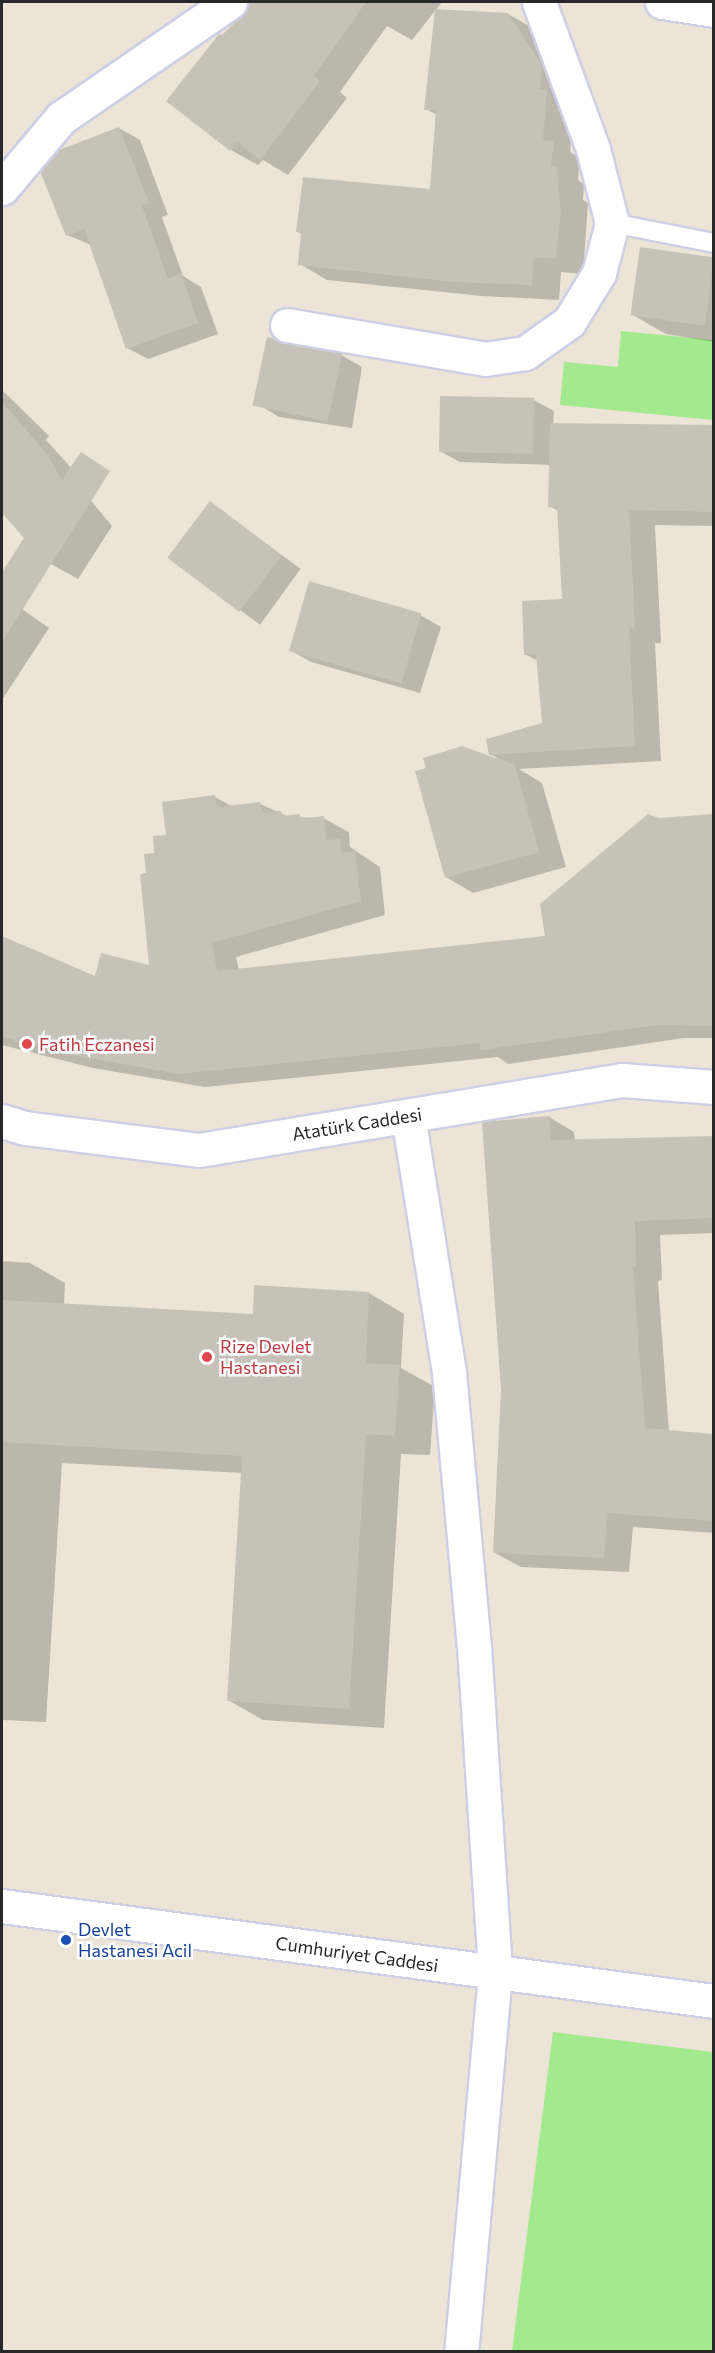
<!DOCTYPE html>
<html>
<head>
<meta charset="utf-8">
<style>
  body { margin:0 }
  #map { position:relative; width:715px; height:2353px; overflow:hidden; background:#ece5d7; font-family:Commissioner,sans-serif }
  div>[style] { position:absolute }
  [style*='--x'] { left:calc(var(--x)*1px); top:calc(var(--y)*1px); width:calc(var(--w)*1px); rotate:calc(var(--a)*1deg) }
  .green>* { inset:0; background:#a3e98e }
  .shadow>* { inset:0; background:#0003; transform-origin:0 0 }
  .building>* { inset:0; background:#c7c2b8; transform-origin:0 0 }
  .roads { filter:drop-shadow(2px 0 #cdcfe3) drop-shadow(-2px 0 #cdcfe3) drop-shadow(0 2px #cdcfe3) drop-shadow(0 -2px #cdcfe3) }
  .lane>* { height:18px; margin:-9px; padding:0 9px; transform-origin:9px; border-radius:9px; background:#fff }
  .street>* { height:33px; margin:-16.5px; padding:0 16.5px; transform-origin:16.5px; border-radius:16.5px; background:#fff }
  .secondary>* { height:33px; margin:-16.5px; padding:0 16.5px; transform-origin:16.5px; border-radius:16.5px; background:#fff }
  .dots>* { width:16px; height:16px; translate:-50% -50%; box-sizing:border-box; border:3px solid #fff; border-radius:50% }
  span { translate:-50% -50%; white-space:nowrap; text-align:center; line-height:1.15; -webkit-text-stroke:5px #fff; paint-order:stroke }
  .health-label { font-size:18px; color:#be3a42 }
  .left { translate:0 -50%; text-align:left }
  .street-label { font-size:18px; color:#282828 }
  .transit-label { font-size:18px; color:#164399 }
  .frame { position:absolute; inset:0; border:3px solid #282828; pointer-events:none }
</style>
</head>
<body>
<div id="map">
  <div class="green">
    <i style="clip-path:polygon(621px 331px,713px 340px,713px 420px,560px 405px,564px 362px,618px 367px)"></i>
    <i style="clip-path:polygon(553px 2032px,713px 2052px,713px 2351px,512px 2351px)"></i>
  </div>
  <div class="shadow">
    <i style="clip-path:polygon(255px 2px,442px 2px,412px 40px,387px 26px,340px 92px,347px 98px,288px 175px,263px 160px,258px 165px,231px 150px,168px 101px)"></i>
    <i style="clip-path:polygon(508px 14px,536px 30px,574px 107px,570px 152px,580px 158px,578px 180px,584px 184px,583px 200px,588px 203px,583px 274px,561px 272px,559px 300px,482px 296px,327px 280px,300px 264px,302px 234px,298px 232px,432px 191px,437px 115px,426px 109px)"></i>
    <i style="clip-path:polygon(119px 128px,140px 140px,168px 215px,162px 217px,183px 276px,201px 287px,218px 334px,148px 359px,127px 348px,91px 245px,67px 235px)"></i>
    <i style="clip-path:polygon(714px 260px,714px 342px,666px 334px,631px 314px)"></i>
    <i style="clip-path:polygon(341px 355px,362px 367px,352px 428px,279px 417px,259px 405px)"></i>
    <i style="clip-path:polygon(2px 390px,49px 436px,46px 440px,74px 471px,83px 491px,112px 526px,78px 579px,51px 564px,2px 511px)"></i>
    <i style="clip-path:polygon(534px 400px,554px 411px,553px 424px,714px 427px,714px 526px,655px 525px,661px 643px,655px 643px,661px 761px,519px 769px,542px 783px,566px 867px,473px 893px,446px 877px,501px 760px,490px 754px,543px 724px,538px 661px,525px 654px,564px 600px,559px 511px,549px 506px,551px 465px,460px 462px,440px 451px)"></i>
    <i style="left:210px;top:503px;width:112px;height:69px;rotate:36deg"></i>
    <i style="clip-path:polygon(2px 595px,49px 628px,2px 700px)"></i>
    <i style="clip-path:polygon(420px 615px,441px 627px,420px 693px,311px 662px,290px 650px)"></i>
    <i style="clip-path:polygon(215px 797px,233px 807px,260px 804px,289px 817px,323px 818px,349px 832px,350px 847px,380px 867px,385px 915px,236px 957px,239px 970px,546px 938px,658px 820px,714px 815px,714px 1038px,684px 1038px,508px 1064px,498px 1057px,205px 1087px,93px 1068px,2px 1045px,2px 938px,96px 978px,151px 967px,147px 875px,168px 836px)"></i>
    <i style="clip-path:polygon(549px 1117px,574px 1132px,575px 1141px,714px 1137px,714px 1233px,660px 1235px,662px 1280px,658px 1281px,669px 1432px,714px 1436px,714px 1533px,633px 1527px,629px 1572px,521px 1567px,495px 1553px)"></i>
    <i style="clip-path:polygon(2px 1261px,30px 1263px,65px 1283px,64px 1305px,254px 1315px,255px 1287px,369px 1293px,404px 1314px,401px 1368px,435px 1387px,430px 1455px,401px 1454px,384px 1728px,263px 1720px,228px 1700px,242px 1473px,62px 1463px,46px 1722px,2px 1720px)"></i>
  </div>
  <div class="building">
    <i style="clip-path:polygon(250px 2px,366px 2px,314px 76px,320px 81px,260px 160px,237px 142px,230px 151px,166px 101px,219px 34px,222px 35px,247px 11px)"></i>
    <i style="clip-path:polygon(435px 9px,508px 13px,542px 65px,540px 89px,547px 90px,543px 140px,554px 141px,551px 166px,557px 166px,561px 213px,556px 259px,534px 257px,532px 285px,453px 282px,298px 265px,301px 232px,296px 232px,303px 177px,430px 189px,436px 110px,424px 110px)"></i>
    <i style="clip-path:polygon(119px 127px,149px 203px,142px 206px,168px 279px,181px 273px,198px 323px,126px 349px,84px 229px,66px 236px,40px 171px,59px 150px)"></i>
    <i style="left:640px;top:247px;width:75px;height:69px;rotate:8deg"></i>
    <i style="left:267px;top:337px;width:77px;height:70px;rotate:12deg"></i>
    <i style="left:440px;top:396px;width:94px;height:56px;rotate:1deg"></i>
    <i style="clip-path:polygon(2px 402px,47px 454px,62px 480px,81px 452px,110px 471px,2px 642px,2px 572px,24px 538px,2px 513px)"></i>
    <i style="clip-path:polygon(550px 423px,714px 425px,714px 512px,629px 510px,635px 628px,629px 629px,635px 746px,489px 755px,486px 739px,542px 723px,536px 654px,524px 655px,522px 601px,562px 599px,557px 507px,548px 507px)"></i>
    <i style="left:210px;top:501px;width:90px;height:71px;rotate:37deg"></i>
    <i style="left:309px;top:581px;width:117px;height:73px;rotate:16deg"></i>
    <i style="clip-path:polygon(462px 746px,515px 765px,539px 852px,445px 878px,415px 771px,426px 768px,423px 758px)"></i>
    <i style="clip-path:polygon(215px 795px,217px 807px,260px 802px,262px 813px,281px 811px,282px 816px,300px 814px,300px 819px,324px 816px,326px 840px,340px 839px,341px 853px,355px 851px,361px 901px,212px 943px,217px 971px,545px 936px,540px 904px,648px 814px,659px 818px,714px 814px,714px 1026px,658px 1025px,481px 1050px,480px 1043px,179px 1074px,66px 1054px,2px 1037px,2px 936px,95px 976px,101px 953px,149px 965px,140px 874px,146px 873px,144px 854px,154px 853px,153px 836px,166px 835px,162px 802px)"></i>
    <i style="clip-path:polygon(549px 1116px,551px 1140px,714px 1136px,714px 1218px,635px 1221px,636px 1266px,633px 1266px,645px 1428px,714px 1434px,714px 1521px,608px 1513px,604px 1558px,493px 1553px,501px 1390px,482px 1122px)"></i>
    <i style="clip-path:polygon(254px 1285px,369px 1292px,366px 1363px,400px 1365px,395px 1436px,366px 1434px,349px 1709px,227px 1701px,242px 1456px,2px 1442px,2px 1300px,253px 1314px)"></i>
  </div>
  <div class="roads">
    <div class="lane">
      <i style="--x:612;--y:223;--w:104;--a:11.1"></i>
    </div>
    <div class="street">
      <i style="--x:2;--y:188;--w:92;--a:-49.9"></i>
      <i style="--x:61;--y:118;--w:205;--a:-34.5"></i>
      <i style="--x:287;--y:325;--w:201;--a:9.7"></i>
      <i style="--x:485;--y:359;--w:40;--a:-8.5"></i>
      <i style="--x:525;--y:353;--w:54;--a:-35.2"></i>
      <i style="--x:569;--y:322;--w:57;--a:-58.5"></i>
      <i style="--x:599;--y:273;--w:52;--a:-75.4"></i>
      <i style="--x:612;--y:223;--w:76;--a:-104.4"></i>
      <i style="--x:593;--y:149;--w:157;--a:-110.2"></i>
      <i style="--x:408;--y:1116;--w:260;--a:80.9"></i>
      <i style="--x:449;--y:1373;--w:274;--a:84.8"></i>
      <i style="--x:474;--y:1646;--w:328;--a:86.3"></i>
      <i style="--x:495;--y:1973;--w:381;--a:95.1"></i>
      <i style="--x:2;--y:1121;--w:24;--a:17"></i>
      <i style="--x:25;--y:1128;--w:175;--a:7.2"></i>
      <i style="--x:199;--y:1150;--w:429;--a:-9.4"></i>
      <i style="--x:622;--y:1080;--w:92;--a:4.4"></i>
    </div>
    <div class="secondary">
      <i style="--x:662;--y:2;--w:53;--a:8.7"></i>
      <i style="--x:2;--y:1906;--w:718;--a:7.6"></i>
    </div>
  </div>
  <div class="dots">
    <i style="left:27px;top:1044px;background:#e0444e"></i>
    <i style="left:207px;top:1357px;background:#e0444e"></i>
    <i style="left:66px;top:1940px;background:#1a4fb4"></i>
  </div>
  <div class="health-label">
    <span class="left" style="left:39px;top:1044px">Fatih Eczanesi</span>
    <span class="left" style="left:220px;top:1357px">Rize Devlet<br>Hastanesi</span>
  </div>
  <div class="street-label">
    <span style="left:357px;top:1124px;rotate:-9deg">Atatürk Caddesi</span>
    <span style="left:357px;top:1954px;rotate:8deg">Cumhuriyet Caddesi</span>
  </div>
  <div class="transit-label">
    <span class="left" style="left:78px;top:1940px">Devlet<br>Hastanesi Acil</span>
  </div>
  <div class="frame"></div>
</div>
</body>
</html>
